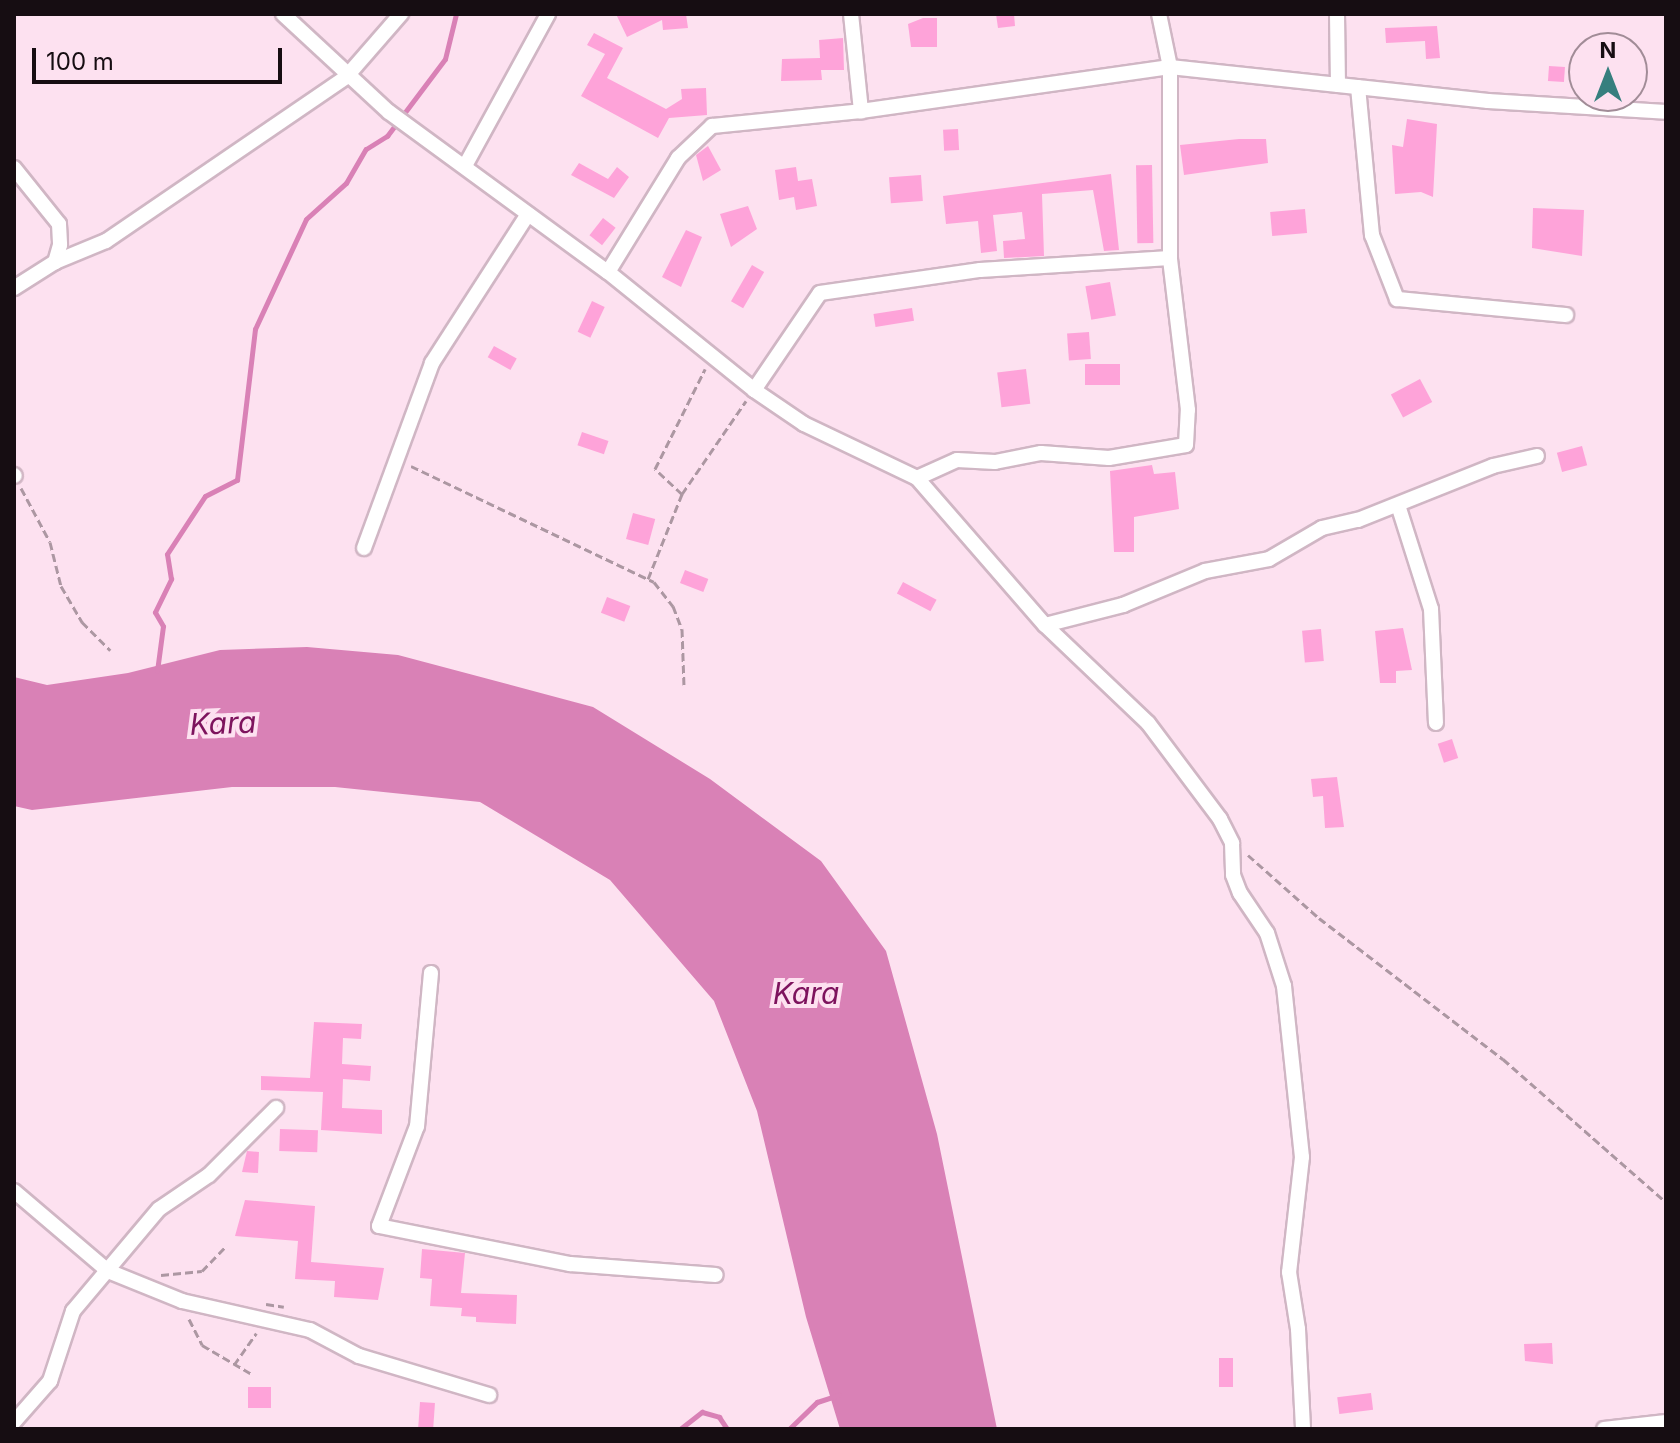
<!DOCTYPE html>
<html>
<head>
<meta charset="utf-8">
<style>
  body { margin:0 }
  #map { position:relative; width:1680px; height:1443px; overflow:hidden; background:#fde1f0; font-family:Inter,sans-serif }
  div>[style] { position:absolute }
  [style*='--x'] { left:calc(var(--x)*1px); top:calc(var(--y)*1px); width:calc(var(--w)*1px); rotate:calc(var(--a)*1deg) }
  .water>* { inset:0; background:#d981b6 }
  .stream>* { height:5px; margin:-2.5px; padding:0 2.5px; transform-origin:2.5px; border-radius:2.5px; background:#d981b6 }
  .building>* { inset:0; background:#fea3d9; transform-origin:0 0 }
  .path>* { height:3px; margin-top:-1.5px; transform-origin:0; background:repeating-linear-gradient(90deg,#ac97a2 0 8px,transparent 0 12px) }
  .roads { filter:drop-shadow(2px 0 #d0b6c4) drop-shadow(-2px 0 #d0b6c4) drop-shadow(0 2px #d0b6c4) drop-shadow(0 -2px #d0b6c4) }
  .minor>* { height:14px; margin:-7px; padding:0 7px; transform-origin:7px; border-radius:7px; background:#fff }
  span { translate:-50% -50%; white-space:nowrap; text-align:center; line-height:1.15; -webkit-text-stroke:8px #fde1f0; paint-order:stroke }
  .water-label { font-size:30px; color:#7d135d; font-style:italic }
  .frame { position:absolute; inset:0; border:16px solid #160d12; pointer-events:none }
  .north { position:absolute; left:1568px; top:32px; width:80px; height:80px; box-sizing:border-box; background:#fde1f0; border:2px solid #a18c97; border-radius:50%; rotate:0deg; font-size:22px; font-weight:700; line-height:32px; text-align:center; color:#160d12 }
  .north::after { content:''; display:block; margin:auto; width:28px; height:36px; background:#367f7e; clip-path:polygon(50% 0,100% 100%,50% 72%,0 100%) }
  .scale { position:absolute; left:32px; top:48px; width:250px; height:36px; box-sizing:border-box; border:4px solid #160d12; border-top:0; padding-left:10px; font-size:24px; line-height:28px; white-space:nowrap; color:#160d12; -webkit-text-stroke:6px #fde1f0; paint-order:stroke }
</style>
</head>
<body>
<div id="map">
  <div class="water">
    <i style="clip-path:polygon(307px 647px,398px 655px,593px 707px,710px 779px,821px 861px,886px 951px,937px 1134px,997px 1429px,840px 1429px,806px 1317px,757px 1111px,714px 1001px,610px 880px,480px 802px,335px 787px,232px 787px,32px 810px,14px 806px,14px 677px,47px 685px,128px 673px,220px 650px)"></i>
  </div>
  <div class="stream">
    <i style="--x:157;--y:671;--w:45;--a:-82.4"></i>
    <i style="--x:163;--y:626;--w:16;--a:-120"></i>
    <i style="--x:155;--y:612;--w:37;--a:-64"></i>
    <i style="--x:171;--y:579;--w:25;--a:-99"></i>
    <i style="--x:167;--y:554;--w:69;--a:-56.8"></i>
    <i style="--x:205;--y:496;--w:36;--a:-27"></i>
    <i style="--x:237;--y:480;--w:152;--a:-83.2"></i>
    <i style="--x:255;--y:329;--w:121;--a:-65.1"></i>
    <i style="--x:306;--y:219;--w:54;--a:-42"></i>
    <i style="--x:346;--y:183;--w:39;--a:-60"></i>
    <i style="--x:366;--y:149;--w:25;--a:-32"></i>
    <i style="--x:387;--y:136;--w:96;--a:-53"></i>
    <i style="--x:445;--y:59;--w:46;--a:-76.3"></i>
    <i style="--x:680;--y:1429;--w:28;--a:-38"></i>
    <i style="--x:702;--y:1412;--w:18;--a:16"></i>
    <i style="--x:719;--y:1417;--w:14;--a:56"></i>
    <i style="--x:789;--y:1429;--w:39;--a:-44"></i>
    <i style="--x:817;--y:1402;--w:23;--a:-18"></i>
  </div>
  <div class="building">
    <i style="clip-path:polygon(616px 14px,686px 14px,688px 28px,663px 30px,662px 20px,627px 37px)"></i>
    <i style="clip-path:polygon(996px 14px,1014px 14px,1015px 26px,998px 28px)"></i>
    <i style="clip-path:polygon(923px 18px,937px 18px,937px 47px,911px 47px,908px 24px)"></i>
    <i style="clip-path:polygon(1437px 26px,1440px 58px,1426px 59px,1425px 41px,1386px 43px,1385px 28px)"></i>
    <i style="clip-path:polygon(594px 33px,623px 48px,607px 78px,666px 109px,682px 99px,681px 89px,706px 88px,707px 115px,669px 118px,658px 138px,581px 96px,605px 54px,587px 45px)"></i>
    <i style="clip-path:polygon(843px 38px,844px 70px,821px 70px,822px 80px,781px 81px,782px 59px,820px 58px,819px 40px)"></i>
    <i style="left:1549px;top:66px;width:16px;height:15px;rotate:4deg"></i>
    <i style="clip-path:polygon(1407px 119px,1437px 124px,1433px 197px,1421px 192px,1395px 194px,1392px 145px,1403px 147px)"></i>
    <i style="left:958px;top:129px;width:21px;height:15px;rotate:87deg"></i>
    <i style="clip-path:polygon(1239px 139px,1266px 139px,1268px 163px,1184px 175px,1180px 145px)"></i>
    <i style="clip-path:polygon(708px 146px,721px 170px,703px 181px,696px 155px)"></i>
    <i style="clip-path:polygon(579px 163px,608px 179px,617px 167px,629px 177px,614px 198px,571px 175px)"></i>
    <i style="left:1152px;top:165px;width:78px;height:16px;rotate:89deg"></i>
    <i style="clip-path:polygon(796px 167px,798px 181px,812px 179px,817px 206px,796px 210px,794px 197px,779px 200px,775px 170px)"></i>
    <i style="clip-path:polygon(1111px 174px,1119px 250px,1104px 251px,1093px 190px,1042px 194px,1044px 256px,1004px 258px,1003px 241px,1025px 239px,1022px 212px,993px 215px,997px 251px,981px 253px,978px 221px,946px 224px,943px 196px)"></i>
    <i style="left:921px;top:175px;width:26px;height:32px;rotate:86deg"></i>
    <i style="clip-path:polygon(748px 206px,757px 229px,731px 247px,720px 214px)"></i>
    <i style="clip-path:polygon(1533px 208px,1584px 210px,1582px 256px,1532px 248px)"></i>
    <i style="left:1305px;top:209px;width:24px;height:35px;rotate:85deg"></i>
    <i style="left:603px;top:218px;width:16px;height:22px;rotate:38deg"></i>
    <i style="clip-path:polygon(686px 230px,702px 237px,681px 287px,662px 277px)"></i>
    <i style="left:752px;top:265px;width:14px;height:42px;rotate:30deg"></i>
    <i style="left:1110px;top:282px;width:34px;height:25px;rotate:80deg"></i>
    <i style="left:592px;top:301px;width:14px;height:34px;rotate:25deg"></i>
    <i style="left:912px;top:308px;width:13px;height:39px;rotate:81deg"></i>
    <i style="left:1089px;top:332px;width:27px;height:22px;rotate:86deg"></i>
    <i style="left:494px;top:346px;width:26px;height:13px;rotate:29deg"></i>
    <i style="left:1085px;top:364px;width:35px;height:21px"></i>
    <i style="left:1026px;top:369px;width:35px;height:29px;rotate:83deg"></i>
    <i style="left:1420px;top:379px;width:26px;height:33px;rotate:62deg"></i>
    <i style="left:582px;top:432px;width:28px;height:14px;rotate:19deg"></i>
    <i style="left:1582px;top:446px;width:20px;height:26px;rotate:75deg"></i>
    <i style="clip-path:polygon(1152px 465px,1154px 474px,1175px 472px,1179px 509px,1134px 517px,1134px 552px,1114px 552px,1110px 471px)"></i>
    <i style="left:633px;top:513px;width:23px;height:27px;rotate:15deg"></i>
    <i style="left:685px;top:570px;width:25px;height:14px;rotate:21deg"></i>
    <i style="left:903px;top:582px;width:38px;height:13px;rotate:28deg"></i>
    <i style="left:607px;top:597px;width:25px;height:17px;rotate:21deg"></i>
    <i style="clip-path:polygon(1403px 628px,1412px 670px,1396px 671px,1396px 683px,1380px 683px,1375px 631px)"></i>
    <i style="left:1321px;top:629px;width:32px;height:19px;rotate:85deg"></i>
    <i style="left:1452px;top:739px;width:20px;height:15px;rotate:72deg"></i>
    <i style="clip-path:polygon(1337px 777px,1344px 827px,1325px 828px,1323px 796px,1313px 797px,1311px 779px)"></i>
    <i style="clip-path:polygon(314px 1022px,362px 1024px,361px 1039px,343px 1038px,342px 1064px,371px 1066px,370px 1081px,343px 1079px,342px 1108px,382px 1110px,382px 1134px,321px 1130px,323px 1092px,261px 1090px,261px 1076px,310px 1078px)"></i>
    <i style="left:280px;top:1129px;width:38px;height:22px;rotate:2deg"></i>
    <i style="clip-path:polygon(247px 1151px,259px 1152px,258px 1173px,242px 1172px)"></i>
    <i style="clip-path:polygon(245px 1200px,315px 1206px,311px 1262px,384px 1268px,378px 1300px,334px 1297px,335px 1281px,295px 1279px,298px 1241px,235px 1236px)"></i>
    <i style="clip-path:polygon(422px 1249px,465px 1253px,461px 1293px,517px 1295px,516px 1324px,476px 1322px,476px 1317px,461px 1316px,462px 1308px,430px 1306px,432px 1279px,420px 1278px)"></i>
    <i style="clip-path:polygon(1552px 1343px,1553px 1364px,1525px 1361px,1524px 1344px)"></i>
    <i style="left:1219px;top:1358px;width:14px;height:29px"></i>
    <i style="left:248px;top:1387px;width:23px;height:21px"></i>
    <i style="left:1371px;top:1393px;width:17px;height:34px;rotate:83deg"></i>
    <i style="left:420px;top:1402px;width:15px;height:27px;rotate:4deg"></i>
  </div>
  <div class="path">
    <i style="--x:411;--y:466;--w:269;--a:25.5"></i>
    <i style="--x:654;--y:582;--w:31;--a:52"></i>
    <i style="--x:673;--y:606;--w:25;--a:69"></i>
    <i style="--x:682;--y:629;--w:56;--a:88"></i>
    <i style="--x:21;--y:488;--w:61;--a:61.8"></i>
    <i style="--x:50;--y:542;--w:45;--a:76"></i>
    <i style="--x:61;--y:586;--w:42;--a:59.7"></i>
    <i style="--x:82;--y:622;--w:40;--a:45"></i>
    <i style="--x:682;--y:494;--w:37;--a:-137"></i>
    <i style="--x:655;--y:469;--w:112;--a:-63.4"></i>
    <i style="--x:648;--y:579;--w:92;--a:-68.2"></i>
    <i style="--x:682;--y:494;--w:113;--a:-55.5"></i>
    <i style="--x:1248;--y:855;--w:95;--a:41.6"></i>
    <i style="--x:1319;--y:918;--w:232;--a:37.5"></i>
    <i style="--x:1503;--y:1059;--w:217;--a:41.3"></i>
    <i style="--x:161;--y:1275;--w:41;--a:-5.6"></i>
    <i style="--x:202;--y:1271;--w:32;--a:-46"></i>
    <i style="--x:266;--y:1304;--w:18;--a:9"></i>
    <i style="--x:189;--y:1319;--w:29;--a:63"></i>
    <i style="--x:202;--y:1345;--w:56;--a:30.3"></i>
    <i style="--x:234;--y:1365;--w:39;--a:-55"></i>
  </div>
  <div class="roads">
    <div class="minor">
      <i style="--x:283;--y:14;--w:144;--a:42.8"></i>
      <i style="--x:389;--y:112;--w:271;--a:36.2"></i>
      <i style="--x:608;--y:272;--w:188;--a:38.9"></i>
      <i style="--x:754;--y:390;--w:60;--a:34.2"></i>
      <i style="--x:804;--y:424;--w:125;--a:25.5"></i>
      <i style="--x:917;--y:478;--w:195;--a:49"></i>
      <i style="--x:1045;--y:625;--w:142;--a:43.6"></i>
      <i style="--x:1148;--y:723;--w:120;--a:53.1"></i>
      <i style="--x:1220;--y:819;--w:27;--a:63"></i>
      <i style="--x:1232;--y:843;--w:32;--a:88"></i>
      <i style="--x:1233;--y:875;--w:19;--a:69"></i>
      <i style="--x:1240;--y:893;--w:48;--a:56"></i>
      <i style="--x:1267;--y:933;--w:56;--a:72.2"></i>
      <i style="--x:1284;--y:986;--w:172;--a:84"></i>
      <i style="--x:1302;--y:1157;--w:116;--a:96.4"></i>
      <i style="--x:1289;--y:1272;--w:58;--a:81"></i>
      <i style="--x:1298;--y:1329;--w:100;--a:87.1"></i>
      <i style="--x:851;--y:14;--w:98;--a:84.1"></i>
      <i style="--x:1337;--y:14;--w:71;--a:89.2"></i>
      <i style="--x:1358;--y:87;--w:149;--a:84.6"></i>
      <i style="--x:1372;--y:235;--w:69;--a:68.7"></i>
      <i style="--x:1397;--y:299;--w:170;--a:5.4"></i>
      <i style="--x:466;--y:164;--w:171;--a:-61.3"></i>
      <i style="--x:14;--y:168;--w:72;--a:51.2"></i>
      <i style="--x:59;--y:224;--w:21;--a:87"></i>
      <i style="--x:60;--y:245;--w:18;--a:106"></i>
      <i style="--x:55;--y:262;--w:49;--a:147.6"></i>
      <i style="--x:55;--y:262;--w:55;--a:-22.4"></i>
      <i style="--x:106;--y:241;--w:291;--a:-34.3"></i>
      <i style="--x:346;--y:77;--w:84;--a:-48.9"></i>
      <i style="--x:608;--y:272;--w:134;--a:-58.4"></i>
      <i style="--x:678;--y:158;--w:47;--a:-43.3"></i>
      <i style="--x:712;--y:126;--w:150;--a:-5.7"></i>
      <i style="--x:861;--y:111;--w:312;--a:-8.1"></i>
      <i style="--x:1170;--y:67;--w:320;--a:6.1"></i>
      <i style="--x:1488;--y:101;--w:178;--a:3.5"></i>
      <i style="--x:754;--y:390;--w:117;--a:-55.8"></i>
      <i style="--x:820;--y:293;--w:162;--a:-8.2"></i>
      <i style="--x:980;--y:270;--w:190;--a:-3.6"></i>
      <i style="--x:14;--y:475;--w:1;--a:45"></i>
      <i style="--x:917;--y:478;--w:44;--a:-24.2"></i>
      <i style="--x:957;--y:460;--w:38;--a:3"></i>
      <i style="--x:995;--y:462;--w:47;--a:-11.1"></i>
      <i style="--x:1041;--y:453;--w:68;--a:4.2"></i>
      <i style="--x:1109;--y:458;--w:78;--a:-9.6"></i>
      <i style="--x:1186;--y:445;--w:35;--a:-87"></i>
      <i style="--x:1188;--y:410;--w:153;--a:-96.8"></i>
      <i style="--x:1170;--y:258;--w:191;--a:-90"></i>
      <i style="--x:1170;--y:67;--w:54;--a:-101.7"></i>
      <i style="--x:1398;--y:505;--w:109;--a:72.4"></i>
      <i style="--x:1431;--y:609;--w:114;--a:87.5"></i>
      <i style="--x:364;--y:548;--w:197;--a:-69.8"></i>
      <i style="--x:432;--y:363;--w:177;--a:-57.2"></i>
      <i style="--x:1045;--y:625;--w:81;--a:-14.4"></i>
      <i style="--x:1123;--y:605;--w:89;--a:-22.5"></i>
      <i style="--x:1205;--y:571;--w:65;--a:-10.6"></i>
      <i style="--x:1269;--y:559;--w:61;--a:-30.3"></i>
      <i style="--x:1322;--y:528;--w:37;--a:-13"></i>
      <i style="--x:1358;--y:520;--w:145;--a:-21.8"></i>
      <i style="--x:1493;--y:466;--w:45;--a:-12.8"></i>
      <i style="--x:431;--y:973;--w:154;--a:95.2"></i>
      <i style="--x:417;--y:1126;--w:107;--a:110.8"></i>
      <i style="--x:379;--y:1226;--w:195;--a:11.3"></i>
      <i style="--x:570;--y:1264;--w:146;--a:4.3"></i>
      <i style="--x:14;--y:1191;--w:123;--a:40.4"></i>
      <i style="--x:108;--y:1271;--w:80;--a:22.1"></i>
      <i style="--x:182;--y:1301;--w:131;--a:12.8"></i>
      <i style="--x:310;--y:1330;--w:55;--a:28"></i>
      <i style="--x:359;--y:1356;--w:136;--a:16.7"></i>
      <i style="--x:14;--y:1422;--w:55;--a:-48.7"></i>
      <i style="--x:50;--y:1381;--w:74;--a:-71.8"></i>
      <i style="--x:73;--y:1311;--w:133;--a:-49.9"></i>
      <i style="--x:159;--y:1209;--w:60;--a:-34.2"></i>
      <i style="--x:209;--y:1175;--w:95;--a:-45"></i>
      <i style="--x:1604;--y:1429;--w:62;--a:-6.4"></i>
    </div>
  </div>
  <div class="water-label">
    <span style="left:223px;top:723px;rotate:-2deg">Kara</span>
    <span style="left:806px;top:993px">Kara</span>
  </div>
  <div class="frame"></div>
  <div class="north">N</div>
  <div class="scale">100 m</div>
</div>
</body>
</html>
